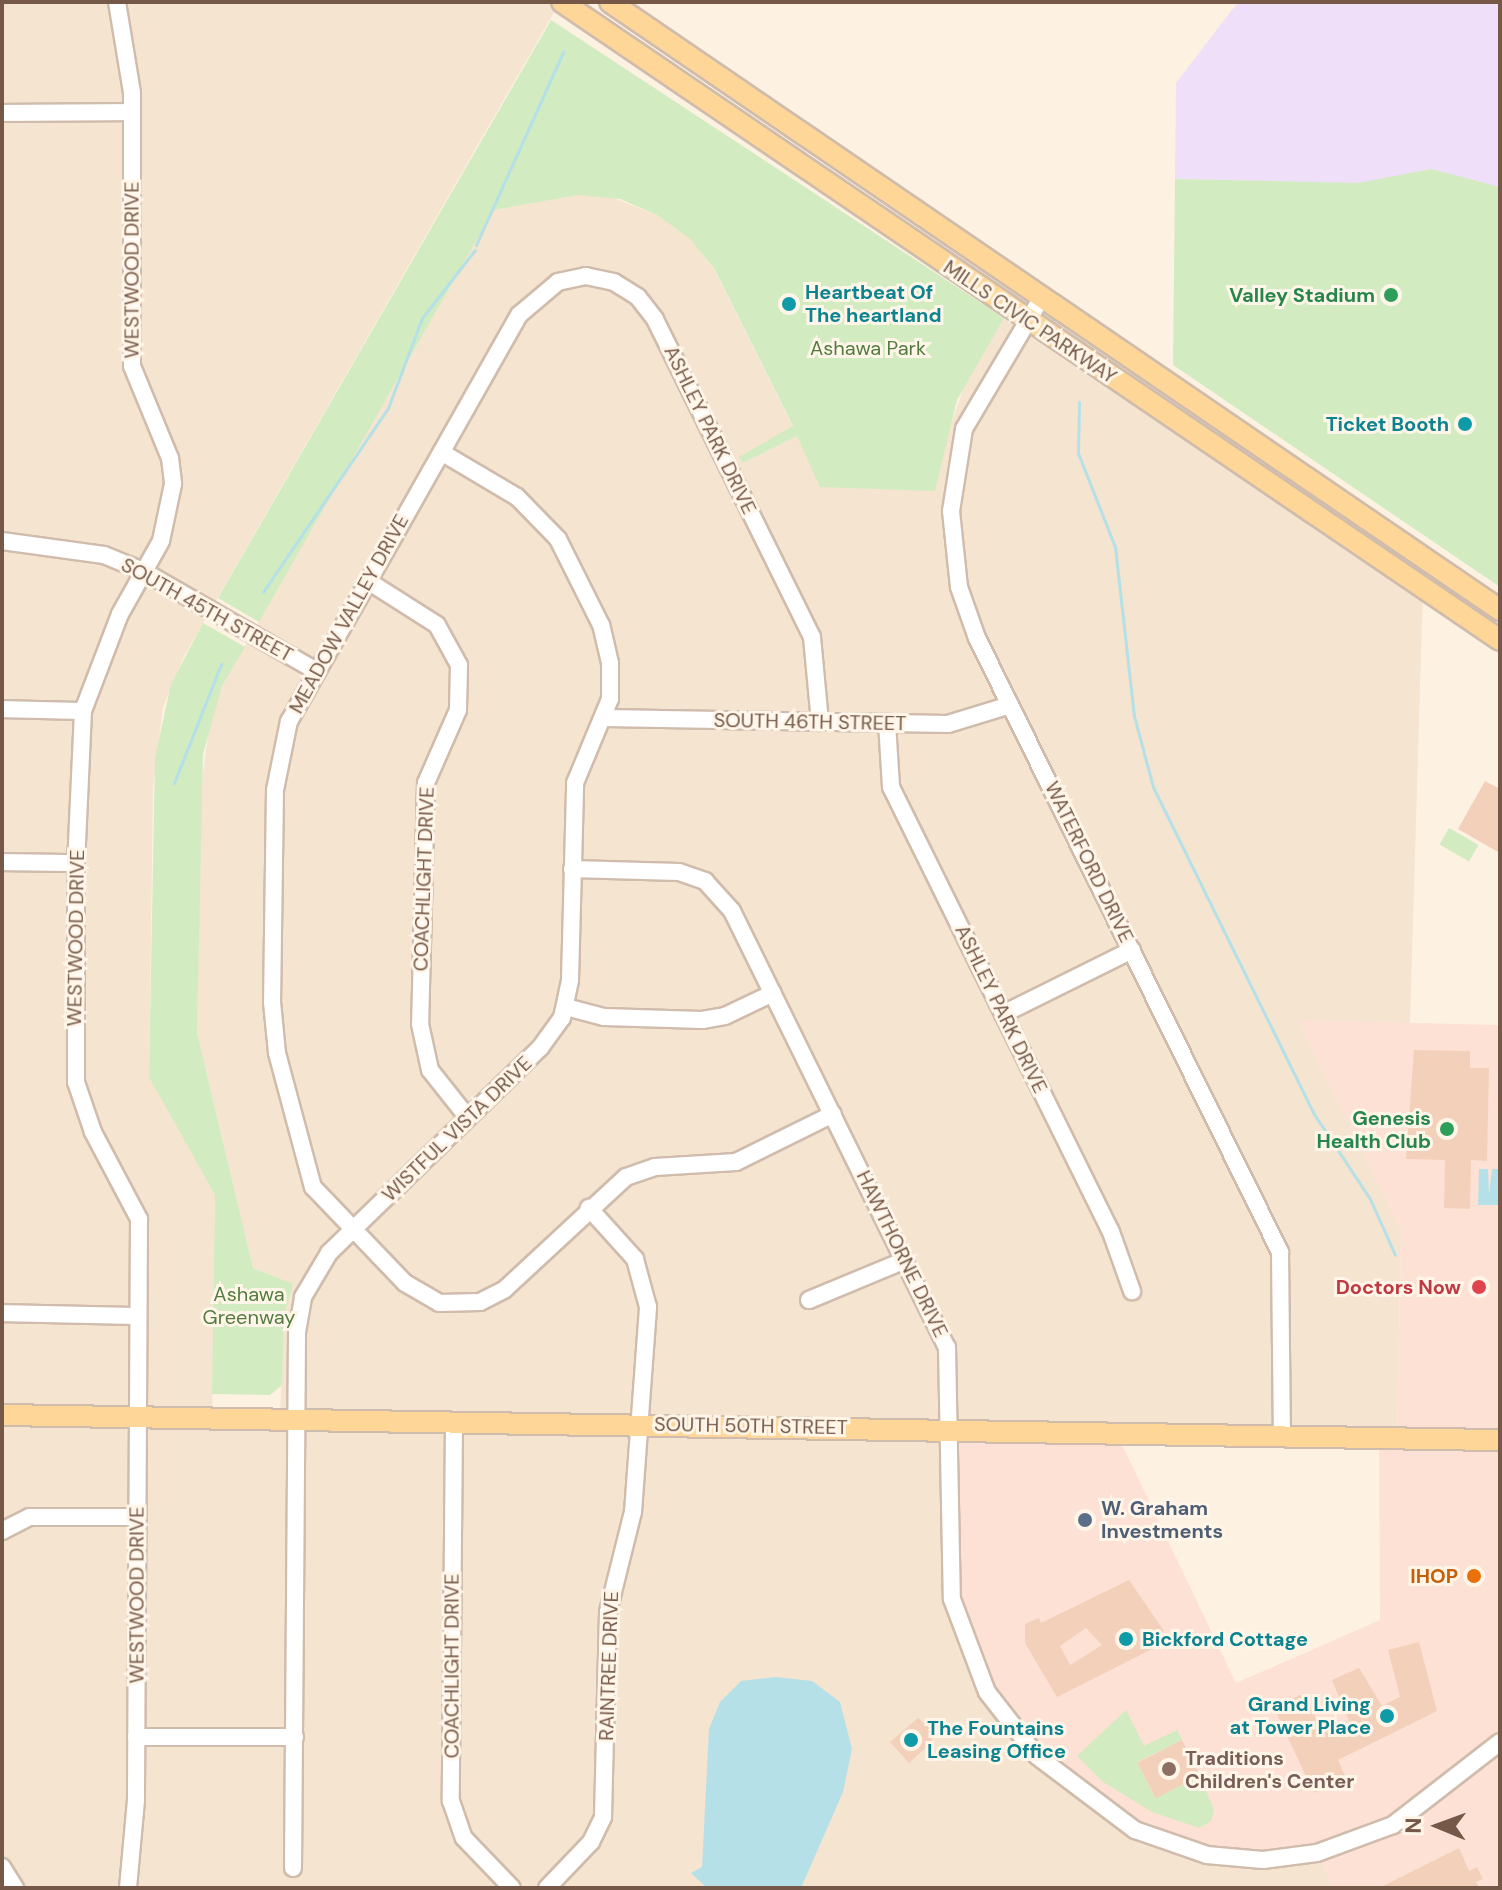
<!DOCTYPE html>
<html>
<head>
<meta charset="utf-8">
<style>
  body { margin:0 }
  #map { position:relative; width:1502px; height:1890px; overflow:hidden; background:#fdf2e2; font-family:"DM Sans",sans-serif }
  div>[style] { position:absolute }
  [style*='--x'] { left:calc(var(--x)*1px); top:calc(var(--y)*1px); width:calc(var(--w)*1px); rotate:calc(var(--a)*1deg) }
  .residential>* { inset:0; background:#f5e4d0 }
  .commercial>* { inset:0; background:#fee1d5 }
  .education>* { inset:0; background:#efdff9 }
  .green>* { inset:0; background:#d2ebc0; transform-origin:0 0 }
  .water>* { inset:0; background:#b6e0e7 }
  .stream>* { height:3px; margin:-1.5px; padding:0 1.5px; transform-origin:1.5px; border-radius:1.5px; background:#b6e0e7 }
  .building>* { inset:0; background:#f3d0b9; transform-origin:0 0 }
  .roads { filter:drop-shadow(2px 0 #d0bcac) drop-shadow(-2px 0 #d0bcac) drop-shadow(0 2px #d0bcac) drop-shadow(0 -2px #d0bcac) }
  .minor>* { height:16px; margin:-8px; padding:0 8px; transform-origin:8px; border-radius:8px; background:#fff }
  .major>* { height:20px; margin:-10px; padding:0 10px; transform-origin:10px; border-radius:10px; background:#fed798 }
  .dots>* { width:22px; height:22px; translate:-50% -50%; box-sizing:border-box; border:4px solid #fff6e9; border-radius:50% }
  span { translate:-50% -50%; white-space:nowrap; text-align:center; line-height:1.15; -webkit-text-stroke:6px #fff6e9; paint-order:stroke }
  .street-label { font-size:20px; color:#755848 }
  .culture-label { font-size:20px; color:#0d838f; font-weight:700 }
  .left { translate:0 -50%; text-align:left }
  .right { translate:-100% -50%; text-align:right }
  .leisure-label { font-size:20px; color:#27864d; font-weight:700 }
  .park-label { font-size:20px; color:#527c3f }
  .health-label { font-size:20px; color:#be3a42; font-weight:700 }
  .service-label { font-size:20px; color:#4e5e75; font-weight:700 }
  .food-label { font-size:20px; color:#c56008; font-weight:700 }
  .education-label { font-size:20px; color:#785e54; font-weight:700 }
  .frame { position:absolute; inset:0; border:4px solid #755848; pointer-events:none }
  .north { position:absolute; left:1398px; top:1786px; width:80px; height:80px; -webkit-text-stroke:6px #fff6e9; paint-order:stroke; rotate:271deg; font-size:22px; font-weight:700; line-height:32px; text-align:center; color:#755848 }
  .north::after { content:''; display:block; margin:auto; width:28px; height:36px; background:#755848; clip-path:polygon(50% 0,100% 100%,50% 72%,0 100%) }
</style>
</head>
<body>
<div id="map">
  <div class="residential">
    <i style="clip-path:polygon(2px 2px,560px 2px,183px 658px,163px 707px,153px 788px,149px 1076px,215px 1195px,212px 1418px,280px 1419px,284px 1316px,292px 1284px,253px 1268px,197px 1033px,201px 789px,210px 720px,222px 686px,494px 210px,578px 195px,611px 197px,657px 215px,690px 239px,715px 271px,793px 427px,740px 457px,743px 463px,797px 435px,939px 458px,969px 373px,1010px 308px,1423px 588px,1410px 1023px,1299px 1021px,1401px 1231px,1397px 1438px,951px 1430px,1317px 1853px,1334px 1888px,2px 1888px)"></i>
  </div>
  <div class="commercial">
    <i style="clip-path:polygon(1298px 1020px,1500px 1025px,1500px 1888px,1334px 1888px,1317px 1853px,1291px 1858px,1166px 1844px,1022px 1739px,958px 1625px,950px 1430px,1116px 1432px,1236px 1683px,1380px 1620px,1379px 1437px,1397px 1437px,1401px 1231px)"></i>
  </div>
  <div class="education">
    <i style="clip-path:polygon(1238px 2px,1500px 2px,1500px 187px,1175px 179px,1176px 83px)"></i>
  </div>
  <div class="green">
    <i style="clip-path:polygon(551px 20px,1004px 318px,957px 400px,935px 491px,820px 487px,797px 436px,743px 463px,739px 457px,793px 426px,715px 270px,690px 239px,657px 215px,620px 199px,578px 195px,494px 210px,259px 622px,218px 598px)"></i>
    <i style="clip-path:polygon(1431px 169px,1500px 187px,1500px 587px,1173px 365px,1175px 179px,1358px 183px)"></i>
    <i style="clip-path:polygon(203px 623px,245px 647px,222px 686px,203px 754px,197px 1033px,253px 1268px,293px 1284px,284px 1316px,282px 1385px,270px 1395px,212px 1394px,215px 1195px,149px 1077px,155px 758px,171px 684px)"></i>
    <i style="left:1449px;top:828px;width:34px;height:19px;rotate:30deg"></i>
    <i style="clip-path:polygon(1126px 1710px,1144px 1746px,1177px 1730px,1182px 1740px,1137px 1762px,1155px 1798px,1200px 1776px,1214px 1810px,1211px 1821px,1199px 1828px,1152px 1812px,1103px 1782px,1077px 1756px)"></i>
  </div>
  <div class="water">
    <i style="clip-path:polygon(1479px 1169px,1488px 1169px,1489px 1194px,1492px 1169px,1500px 1169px,1500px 1205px,1478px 1205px)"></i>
    <i style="clip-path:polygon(776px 1677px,812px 1681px,840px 1702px,852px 1749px,843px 1792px,801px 1888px,707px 1888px,691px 1873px,702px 1867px,709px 1729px,720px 1702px,741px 1681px)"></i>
  </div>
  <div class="stream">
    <i style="--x:476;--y:245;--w:212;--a:-65.7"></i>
    <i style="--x:1079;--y:402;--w:51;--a:91.1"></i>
    <i style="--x:1078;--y:453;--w:101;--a:68.5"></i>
    <i style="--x:1115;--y:547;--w:170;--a:83.6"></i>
    <i style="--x:1134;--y:716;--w:73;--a:75"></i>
    <i style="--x:1153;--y:787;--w:364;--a:63.8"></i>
    <i style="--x:1314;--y:1114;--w:102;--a:56.6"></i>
    <i style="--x:1370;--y:1199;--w:61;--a:65.9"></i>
    <i style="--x:263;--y:592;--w:222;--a:-55.8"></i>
    <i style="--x:388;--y:408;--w:96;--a:-69.3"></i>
    <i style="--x:422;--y:318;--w:86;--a:-52.1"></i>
    <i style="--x:174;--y:783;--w:128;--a:-68.4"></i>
  </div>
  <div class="building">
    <i style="clip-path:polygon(1485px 781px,1500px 789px,1500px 853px,1458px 829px)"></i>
    <i style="clip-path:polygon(1414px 1050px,1470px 1051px,1470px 1068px,1489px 1068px,1487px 1161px,1471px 1160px,1470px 1209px,1444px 1208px,1445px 1160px,1406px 1159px)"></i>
    <i style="clip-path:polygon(evenodd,1129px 1580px,1164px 1631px,1153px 1637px,1158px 1646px,1057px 1697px,1025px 1643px,1025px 1624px,1039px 1618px,1041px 1623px,1129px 1580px,1086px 1628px,1102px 1645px,1070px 1665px,1060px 1646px,1086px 1628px)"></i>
    <i style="clip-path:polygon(1419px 1642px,1437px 1711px,1338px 1760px,1345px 1776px,1314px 1793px,1274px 1708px,1304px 1693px,1323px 1733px,1349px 1721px,1332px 1680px,1359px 1668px,1382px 1706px,1400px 1697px,1388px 1650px)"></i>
    <i style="clip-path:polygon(918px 1718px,933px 1731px,931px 1743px,909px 1763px,890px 1742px)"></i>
    <i style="left:1182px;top:1740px;width:40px;height:50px;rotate:63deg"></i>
    <i style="clip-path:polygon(1459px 1848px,1469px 1871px,1477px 1867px,1483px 1879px,1476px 1882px,1479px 1888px,1379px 1888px)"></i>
  </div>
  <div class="roads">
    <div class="minor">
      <i style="--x:117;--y:2;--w:92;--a:80.6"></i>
      <i style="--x:132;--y:93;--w:273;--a:90"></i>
      <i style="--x:132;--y:366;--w:100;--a:67.6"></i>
      <i style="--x:170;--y:458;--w:26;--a:83"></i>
      <i style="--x:173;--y:484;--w:58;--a:101.9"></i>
      <i style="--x:161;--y:541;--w:84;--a:119.3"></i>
      <i style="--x:120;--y:614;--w:104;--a:110.9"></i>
      <i style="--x:83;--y:711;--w:152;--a:92.6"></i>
      <i style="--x:76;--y:863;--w:219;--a:90"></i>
      <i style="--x:76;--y:1082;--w:53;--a:71.2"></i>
      <i style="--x:93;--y:1132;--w:98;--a:62.1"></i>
      <i style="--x:139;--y:1219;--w:581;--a:90.3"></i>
      <i style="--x:136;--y:1800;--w:88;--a:95.2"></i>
      <i style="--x:2;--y:113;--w:130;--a:-0.4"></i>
      <i style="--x:1042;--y:297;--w:153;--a:120.6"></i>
      <i style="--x:964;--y:429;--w:83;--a:99"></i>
      <i style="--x:951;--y:511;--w:76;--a:84"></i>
      <i style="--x:959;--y:587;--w:54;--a:70.6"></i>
      <i style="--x:977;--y:638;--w:685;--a:63.73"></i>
      <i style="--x:1280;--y:1252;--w:183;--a:89.4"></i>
      <i style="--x:2;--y:541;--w:103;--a:7.8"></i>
      <i style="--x:104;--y:555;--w:42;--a:22.3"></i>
      <i style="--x:143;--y:571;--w:200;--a:30"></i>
      <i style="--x:368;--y:581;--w:82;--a:32.5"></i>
      <i style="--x:437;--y:625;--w:46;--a:61.2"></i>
      <i style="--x:459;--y:665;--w:45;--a:91.3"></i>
      <i style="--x:458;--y:710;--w:80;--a:113.7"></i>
      <i style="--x:426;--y:783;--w:241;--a:91.4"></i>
      <i style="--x:420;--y:1024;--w:47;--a:77.7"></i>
      <i style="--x:430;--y:1070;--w:61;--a:51.6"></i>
      <i style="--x:2;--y:709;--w:81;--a:1.4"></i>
      <i style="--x:605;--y:718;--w:343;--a:1"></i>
      <i style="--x:948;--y:724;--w:65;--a:-17"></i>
      <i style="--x:820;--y:722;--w:85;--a:-95.4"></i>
      <i style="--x:812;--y:637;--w:355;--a:-116.3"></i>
      <i style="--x:655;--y:319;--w:28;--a:-128"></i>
      <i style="--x:638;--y:297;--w:28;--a:-148"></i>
      <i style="--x:614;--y:282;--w:29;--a:-168"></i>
      <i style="--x:586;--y:276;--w:29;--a:168"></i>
      <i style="--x:558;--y:282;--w:51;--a:139.8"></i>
      <i style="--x:519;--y:315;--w:467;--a:119.5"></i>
      <i style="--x:289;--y:721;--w:70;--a:101.5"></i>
      <i style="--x:275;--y:790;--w:212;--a:90.8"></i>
      <i style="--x:272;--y:1002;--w:51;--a:84.4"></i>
      <i style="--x:277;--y:1053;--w:139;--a:75"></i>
      <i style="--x:313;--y:1187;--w:133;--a:46.2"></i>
      <i style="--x:405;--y:1283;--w:39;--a:30"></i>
      <i style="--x:439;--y:1303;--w:41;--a:-1.4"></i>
      <i style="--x:480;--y:1302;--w:28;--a:-27"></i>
      <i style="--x:505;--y:1289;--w:165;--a:-42.8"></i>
      <i style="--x:626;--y:1177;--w:31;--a:-19"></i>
      <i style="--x:655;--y:1167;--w:81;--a:-3.5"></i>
      <i style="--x:736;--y:1162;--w:108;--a:-26.3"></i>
      <i style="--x:887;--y:723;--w:64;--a:86.4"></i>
      <i style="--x:891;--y:787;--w:496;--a:63.7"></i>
      <i style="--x:1111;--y:1232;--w:63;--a:70.4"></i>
      <i style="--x:2;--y:862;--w:74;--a:0.8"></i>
      <i style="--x:572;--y:869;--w:107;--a:1.6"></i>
      <i style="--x:679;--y:872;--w:28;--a:19"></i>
      <i style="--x:705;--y:881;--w:40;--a:48"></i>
      <i style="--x:732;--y:911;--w:486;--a:63.8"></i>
      <i style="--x:947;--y:1347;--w:252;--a:88.9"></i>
      <i style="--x:952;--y:1599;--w:99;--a:69.4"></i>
      <i style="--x:987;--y:1692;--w:81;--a:52"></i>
      <i style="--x:1037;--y:1756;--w:123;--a:37.1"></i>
      <i style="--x:1135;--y:1830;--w:76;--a:19.1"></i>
      <i style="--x:1207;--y:1855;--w:56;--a:5.1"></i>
      <i style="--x:1263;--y:1860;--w:54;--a:-7.4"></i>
      <i style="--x:1317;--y:1853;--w:81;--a:-20.2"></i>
      <i style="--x:1393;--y:1825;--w:135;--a:-37.8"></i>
      <i style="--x:566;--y:1007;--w:39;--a:15"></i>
      <i style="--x:604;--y:1017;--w:98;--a:1.8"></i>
      <i style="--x:702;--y:1020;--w:23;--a:-10"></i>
      <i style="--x:725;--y:1016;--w:53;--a:-25.6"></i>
      <i style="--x:1003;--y:1014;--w:144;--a:-26.4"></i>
      <i style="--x:809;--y:1300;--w:104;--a:-22.6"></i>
      <i style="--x:2;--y:1313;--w:136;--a:1.3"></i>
      <i style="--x:454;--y:1422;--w:379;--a:90.5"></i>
      <i style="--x:451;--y:1801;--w:39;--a:71"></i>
      <i style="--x:464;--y:1838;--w:69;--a:46.2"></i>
      <i style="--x:2;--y:1531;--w:31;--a:-27"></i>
      <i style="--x:30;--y:1517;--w:107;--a:0"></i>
      <i style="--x:136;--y:1737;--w:159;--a:0"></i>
      <i style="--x:2;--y:1867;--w:25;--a:58"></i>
      <i style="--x:293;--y:1868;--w:536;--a:-89.57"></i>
      <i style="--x:297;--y:1332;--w:36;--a:-80"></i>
      <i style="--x:303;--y:1297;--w:51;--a:-59.4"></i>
      <i style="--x:329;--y:1253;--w:294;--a:-44.2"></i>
      <i style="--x:540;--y:1048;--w:37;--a:-54"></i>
      <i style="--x:562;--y:1018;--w:39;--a:-78"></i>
      <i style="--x:570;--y:980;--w:197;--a:-88.5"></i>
      <i style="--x:575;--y:783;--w:91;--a:-67.4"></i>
      <i style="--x:610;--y:699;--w:36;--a:-90"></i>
      <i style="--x:610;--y:663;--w:39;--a:-103"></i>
      <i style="--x:601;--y:625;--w:96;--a:-116.6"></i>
      <i style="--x:558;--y:539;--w:59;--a:-134.3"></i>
      <i style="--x:517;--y:497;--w:88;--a:-149.4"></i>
      <i style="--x:547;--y:1888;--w:64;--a:-46.3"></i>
      <i style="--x:591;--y:1842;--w:28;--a:-64"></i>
      <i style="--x:603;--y:1817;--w:205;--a:-88.6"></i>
      <i style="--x:608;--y:1612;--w:103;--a:-76"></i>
      <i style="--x:633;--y:1512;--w:206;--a:-85.8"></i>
      <i style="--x:648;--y:1307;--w:50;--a:-105.2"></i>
      <i style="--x:635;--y:1259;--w:69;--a:-132"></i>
    </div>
    <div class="major">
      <i style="--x:562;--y:2;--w:1134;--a:34.22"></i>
      <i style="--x:610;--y:2;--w:1078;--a:34.34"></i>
      <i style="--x:2;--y:1415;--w:1498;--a:0.96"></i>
    </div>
  </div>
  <div class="dots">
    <i style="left:1391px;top:295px;background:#2e9e5b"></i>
    <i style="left:789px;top:304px;background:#0f9aa8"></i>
    <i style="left:1465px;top:424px;background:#0f9aa8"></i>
    <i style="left:1447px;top:1129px;background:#2e9e5b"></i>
    <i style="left:1479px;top:1287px;background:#e0444e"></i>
    <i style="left:1085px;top:1520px;background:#5c6f8a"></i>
    <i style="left:1474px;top:1576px;background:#e8710a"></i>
    <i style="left:1126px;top:1639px;background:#0f9aa8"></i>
    <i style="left:1387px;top:1716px;background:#0f9aa8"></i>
    <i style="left:911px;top:1740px;background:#0f9aa8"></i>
    <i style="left:1169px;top:1769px;background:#8d6e63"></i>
  </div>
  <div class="street-label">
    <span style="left:132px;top:270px;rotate:-90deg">WESTWOOD DRIVE</span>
    <span style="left:1030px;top:322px;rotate:34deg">MILLS CIVIC PARKWAY</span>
    <span style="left:710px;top:430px;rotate:64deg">ASHLEY PARK DRIVE</span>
    <span style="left:207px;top:610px;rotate:29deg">SOUTH 45TH STREET</span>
    <span style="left:349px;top:614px;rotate:-61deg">MEADOW VALLEY DRIVE</span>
    <span style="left:810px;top:722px;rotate:1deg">SOUTH 46TH STREET</span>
    <span style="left:1089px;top:862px;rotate:64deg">WATERFORD DRIVE</span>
    <span style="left:424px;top:879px;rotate:-88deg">COACHLIGHT DRIVE</span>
    <span style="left:76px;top:938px;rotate:-89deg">WESTWOOD DRIVE</span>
    <span style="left:1001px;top:1009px;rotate:64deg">ASHLEY PARK DRIVE</span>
    <span style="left:457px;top:1129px;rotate:-44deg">WISTFUL VISTA DRIVE</span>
    <span style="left:902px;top:1254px;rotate:64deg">HAWTHORNE DRIVE</span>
    <span style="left:751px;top:1426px;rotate:1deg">SOUTH 50TH STREET</span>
    <span style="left:137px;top:1595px;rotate:-90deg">WESTWOOD DRIVE</span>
    <span style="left:452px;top:1666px;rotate:-90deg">COACHLIGHT DRIVE</span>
    <span style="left:609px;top:1666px;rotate:-88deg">RAINTREE DRIVE</span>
  </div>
  <div class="culture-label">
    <span class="left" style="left:805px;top:304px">Heartbeat Of<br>The heartland</span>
    <span class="right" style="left:1449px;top:424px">Ticket Booth</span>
    <span class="left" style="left:1142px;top:1639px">Bickford Cottage</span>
    <span class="right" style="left:1371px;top:1716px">Grand Living<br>at Tower Place</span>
    <span class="left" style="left:927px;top:1740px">The Fountains<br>Leasing Office</span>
  </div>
  <div class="leisure-label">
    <span class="right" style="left:1375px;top:295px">Valley Stadium</span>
    <span class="right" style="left:1431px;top:1130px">Genesis<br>Health Club</span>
  </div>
  <div class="park-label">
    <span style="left:868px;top:348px">Ashawa Park</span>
    <span style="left:249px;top:1306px">Ashawa<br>Greenway</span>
  </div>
  <div class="health-label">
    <span class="right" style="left:1461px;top:1287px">Doctors Now</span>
  </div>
  <div class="service-label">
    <span class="left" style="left:1101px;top:1520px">W. Graham<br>Investments</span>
  </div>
  <div class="food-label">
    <span class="right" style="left:1458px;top:1576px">IHOP</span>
  </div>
  <div class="education-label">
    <span class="left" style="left:1185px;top:1770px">Traditions<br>Children's Center</span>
  </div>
  <div class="frame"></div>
  <div class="north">N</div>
</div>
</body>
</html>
